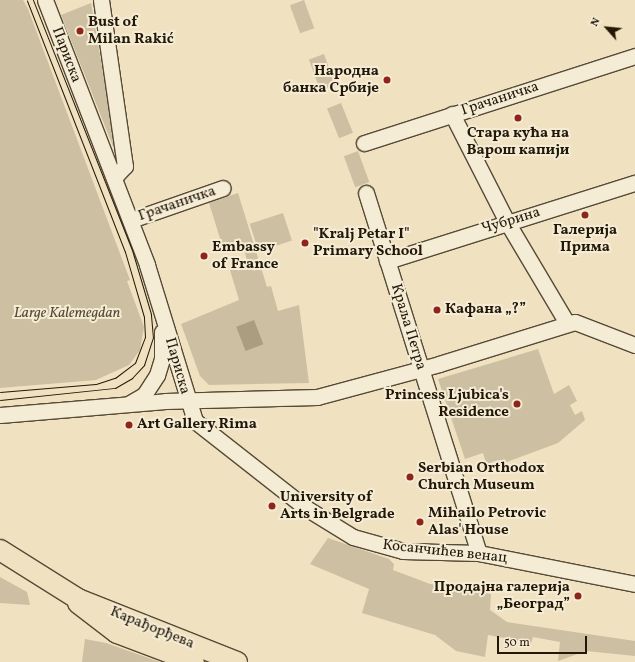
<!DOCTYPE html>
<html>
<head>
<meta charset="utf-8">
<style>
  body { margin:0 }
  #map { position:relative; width:635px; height:662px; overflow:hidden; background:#f0e1c0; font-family:Vollkorn,serif }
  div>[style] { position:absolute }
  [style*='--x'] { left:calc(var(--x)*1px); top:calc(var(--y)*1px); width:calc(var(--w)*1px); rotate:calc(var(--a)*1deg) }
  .green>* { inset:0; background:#cdbfa1; transform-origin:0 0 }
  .water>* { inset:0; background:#aa9d81; transform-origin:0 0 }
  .roads { filter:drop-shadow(1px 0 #564a36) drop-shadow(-1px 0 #564a36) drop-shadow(0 1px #564a36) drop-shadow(0 -1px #564a36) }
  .minor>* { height:15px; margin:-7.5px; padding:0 7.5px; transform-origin:7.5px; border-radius:7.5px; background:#f5ecd6 }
  .major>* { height:20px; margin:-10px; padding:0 10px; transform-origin:10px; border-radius:10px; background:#f0e1c0 }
  .tram>* { height:1px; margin:-0.5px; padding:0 0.5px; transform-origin:0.5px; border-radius:0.5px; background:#231808 }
  .dots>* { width:11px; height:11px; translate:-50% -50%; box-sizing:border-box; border:2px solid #f5ecd6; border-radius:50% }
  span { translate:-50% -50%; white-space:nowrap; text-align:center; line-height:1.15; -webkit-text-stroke:4px #f5ecd6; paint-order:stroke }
  .poi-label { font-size:15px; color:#231808; font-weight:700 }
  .left { translate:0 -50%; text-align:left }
  .right { translate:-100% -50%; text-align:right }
  .street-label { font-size:15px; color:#231808 }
  .park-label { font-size:15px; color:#564a36; font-style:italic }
  .north { position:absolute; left:587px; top:8px; width:40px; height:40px; -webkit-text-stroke:3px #f5ecd6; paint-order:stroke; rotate:297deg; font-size:11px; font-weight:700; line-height:16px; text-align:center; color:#231808 }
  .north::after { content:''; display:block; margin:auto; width:14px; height:18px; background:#231808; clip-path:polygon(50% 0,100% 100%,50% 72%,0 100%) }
  .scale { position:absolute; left:497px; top:636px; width:90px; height:18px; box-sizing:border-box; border:2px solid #231808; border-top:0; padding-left:5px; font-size:12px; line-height:14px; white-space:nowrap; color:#231808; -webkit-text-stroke:3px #f5ecd6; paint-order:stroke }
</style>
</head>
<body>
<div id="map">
  <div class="green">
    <i style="clip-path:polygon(0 0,23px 0,28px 9px,130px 280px,127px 281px,144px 327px,140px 350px,129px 365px,96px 380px,0 388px)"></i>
    <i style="left:304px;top:0;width:30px;height:15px;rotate:70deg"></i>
    <i style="clip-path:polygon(91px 3px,118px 159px,61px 15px)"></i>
    <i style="left:324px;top:54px;width:33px;height:16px;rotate:70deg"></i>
    <i style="left:341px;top:103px;width:32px;height:15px;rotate:68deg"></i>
    <i style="left:358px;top:151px;width:33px;height:15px;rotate:70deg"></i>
    <i style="clip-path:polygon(238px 193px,267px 287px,271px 286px,278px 311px,299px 305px,309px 383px,209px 385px,200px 376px,181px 324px,239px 300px,230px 270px,248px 264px,242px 242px,223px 248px,209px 203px)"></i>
    <i style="left:283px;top:213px;width:29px;height:35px;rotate:72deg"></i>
    <i style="clip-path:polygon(538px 349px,554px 394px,569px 385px,577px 401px,570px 405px,575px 415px,582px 411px,585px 420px,558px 443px,488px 469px,483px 453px,465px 459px,438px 379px)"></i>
    <i style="clip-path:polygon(328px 538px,389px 559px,394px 564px,393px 570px,430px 584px,491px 594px,490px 610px,507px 622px,635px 641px,635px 656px,586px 651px,558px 661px,560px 642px,533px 637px,531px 643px,488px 635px,485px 657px,456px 651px,435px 635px,362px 613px,369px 589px,310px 564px)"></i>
    <i style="clip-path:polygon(0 577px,27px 592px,30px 605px,0 603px)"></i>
    <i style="clip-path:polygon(85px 639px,106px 643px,160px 662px,82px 662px)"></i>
  </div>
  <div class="water">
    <i style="left:254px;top:320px;width:26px;height:19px;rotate:69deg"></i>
  </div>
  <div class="roads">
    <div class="minor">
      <i style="--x:45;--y:0;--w:284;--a:68.9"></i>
      <i style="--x:147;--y:265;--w:163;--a:72.9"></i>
      <i style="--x:195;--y:421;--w:141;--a:38.1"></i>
      <i style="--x:306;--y:508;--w:55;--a:31.7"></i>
      <i style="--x:353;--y:537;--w:52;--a:15.6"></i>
      <i style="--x:403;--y:551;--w:76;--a:1.5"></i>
      <i style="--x:479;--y:553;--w:159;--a:11.2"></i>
      <i style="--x:101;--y:0;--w:168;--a:81.8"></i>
      <i style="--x:125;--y:166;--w:16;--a:133"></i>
      <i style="--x:452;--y:114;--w:121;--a:63"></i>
      <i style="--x:507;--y:222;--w:117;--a:59.3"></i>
      <i style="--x:364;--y:143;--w:285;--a:-17.8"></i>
      <i style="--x:366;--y:193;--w:377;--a:72.6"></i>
      <i style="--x:131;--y:220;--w:97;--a:-19.2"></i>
      <i style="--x:387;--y:261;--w:260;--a:-17.5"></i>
      <i style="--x:130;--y:403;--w:16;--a:-30"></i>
      <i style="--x:144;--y:395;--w:24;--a:-57"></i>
      <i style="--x:157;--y:375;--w:17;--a:-73"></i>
      <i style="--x:162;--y:359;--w:27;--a:-90"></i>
      <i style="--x:0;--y:415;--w:166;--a:-4.8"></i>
      <i style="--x:165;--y:401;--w:152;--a:-1.5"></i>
      <i style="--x:317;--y:397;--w:126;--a:-15.1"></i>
      <i style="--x:439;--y:364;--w:142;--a:-17.2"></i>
      <i style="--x:575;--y:322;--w:64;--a:21"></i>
    </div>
    <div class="major">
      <i style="--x:0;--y:550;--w:92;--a:32.1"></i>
      <i style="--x:78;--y:599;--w:171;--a:21.6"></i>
      <i style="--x:78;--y:603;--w:49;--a:37.6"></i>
      <i style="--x:117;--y:633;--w:82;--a:20.6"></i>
    </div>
  </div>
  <div class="tram">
    <i style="--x:0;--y:392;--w:96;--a:-4.8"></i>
    <i style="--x:96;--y:384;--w:20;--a:-18"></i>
    <i style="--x:115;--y:378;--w:25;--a:-37"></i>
    <i style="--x:135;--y:363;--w:28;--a:-69"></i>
    <i style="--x:145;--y:337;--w:20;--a:-93"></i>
    <i style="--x:144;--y:317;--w:68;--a:-106.3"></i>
    <i style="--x:125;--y:252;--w:270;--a:-111.3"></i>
    <i style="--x:0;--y:400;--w:116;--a:-6"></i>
    <i style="--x:115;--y:388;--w:20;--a:-30"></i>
    <i style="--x:132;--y:378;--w:18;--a:-47"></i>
    <i style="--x:144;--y:365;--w:28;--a:-72"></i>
    <i style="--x:153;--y:338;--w:24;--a:-95"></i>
    <i style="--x:151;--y:314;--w:67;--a:-106.5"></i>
    <i style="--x:132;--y:250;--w:269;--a:-111.6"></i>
  </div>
  <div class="dots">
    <i style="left:80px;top:31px;background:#8f2418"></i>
    <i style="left:387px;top:80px;background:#8f2418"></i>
    <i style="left:518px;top:118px;background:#8f2418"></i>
    <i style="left:585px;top:215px;background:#8f2418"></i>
    <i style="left:305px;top:243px;background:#8f2418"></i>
    <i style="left:204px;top:256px;background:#8f2418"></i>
    <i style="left:437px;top:310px;background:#8f2418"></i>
    <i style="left:517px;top:404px;background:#8f2418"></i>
    <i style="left:129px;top:425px;background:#8f2418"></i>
    <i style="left:410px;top:477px;background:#8f2418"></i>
    <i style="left:272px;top:506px;background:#8f2418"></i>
    <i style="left:420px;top:522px;background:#8f2418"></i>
    <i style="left:578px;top:596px;background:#8f2418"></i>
  </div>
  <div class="poi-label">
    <span class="left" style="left:88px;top:31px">Bust of<br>Milan Rakić</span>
    <span class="right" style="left:379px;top:80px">Народна<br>банка Србије</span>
    <span style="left:518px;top:142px">Стара кућа на<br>Варош капији</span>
    <span style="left:585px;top:239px">Галерија<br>Прима</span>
    <span class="left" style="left:313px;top:243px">"Kralj Petar I"<br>Primary School</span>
    <span class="left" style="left:212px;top:256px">Embassy<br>of France</span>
    <span class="left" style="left:445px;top:310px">Кафана „?”</span>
    <span class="right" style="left:509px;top:404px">Princess Ljubica's<br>Residence</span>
    <span class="left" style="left:137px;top:425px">Art Gallery Rima</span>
    <span class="left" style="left:418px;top:477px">Serbian Orthodox<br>Church Museum</span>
    <span class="left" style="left:280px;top:506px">University of<br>Arts in Belgrade</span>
    <span class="left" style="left:428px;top:522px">Mihailo Petrovic<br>Alas' House</span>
    <span class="right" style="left:570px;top:596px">Продајна галерија<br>„Београд”</span>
  </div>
  <div class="street-label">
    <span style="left:66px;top:55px;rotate:69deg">Париска</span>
    <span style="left:500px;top:99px;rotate:-18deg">Грачаничка</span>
    <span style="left:177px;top:204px;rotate:-19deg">Грачаничка</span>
    <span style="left:511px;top:221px;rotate:-17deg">Чубрина</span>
    <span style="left:408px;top:327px;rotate:73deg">Краља Петра</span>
    <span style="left:177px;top:366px;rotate:74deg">Париска</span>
    <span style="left:445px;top:552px;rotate:6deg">Косанчићев венац</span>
    <span style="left:152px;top:628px;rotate:22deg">Карађорђева</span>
  </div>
  <div class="park-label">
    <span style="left:67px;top:314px">Large Kalemegdan</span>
  </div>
  <div class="north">N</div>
  <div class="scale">50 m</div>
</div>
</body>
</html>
